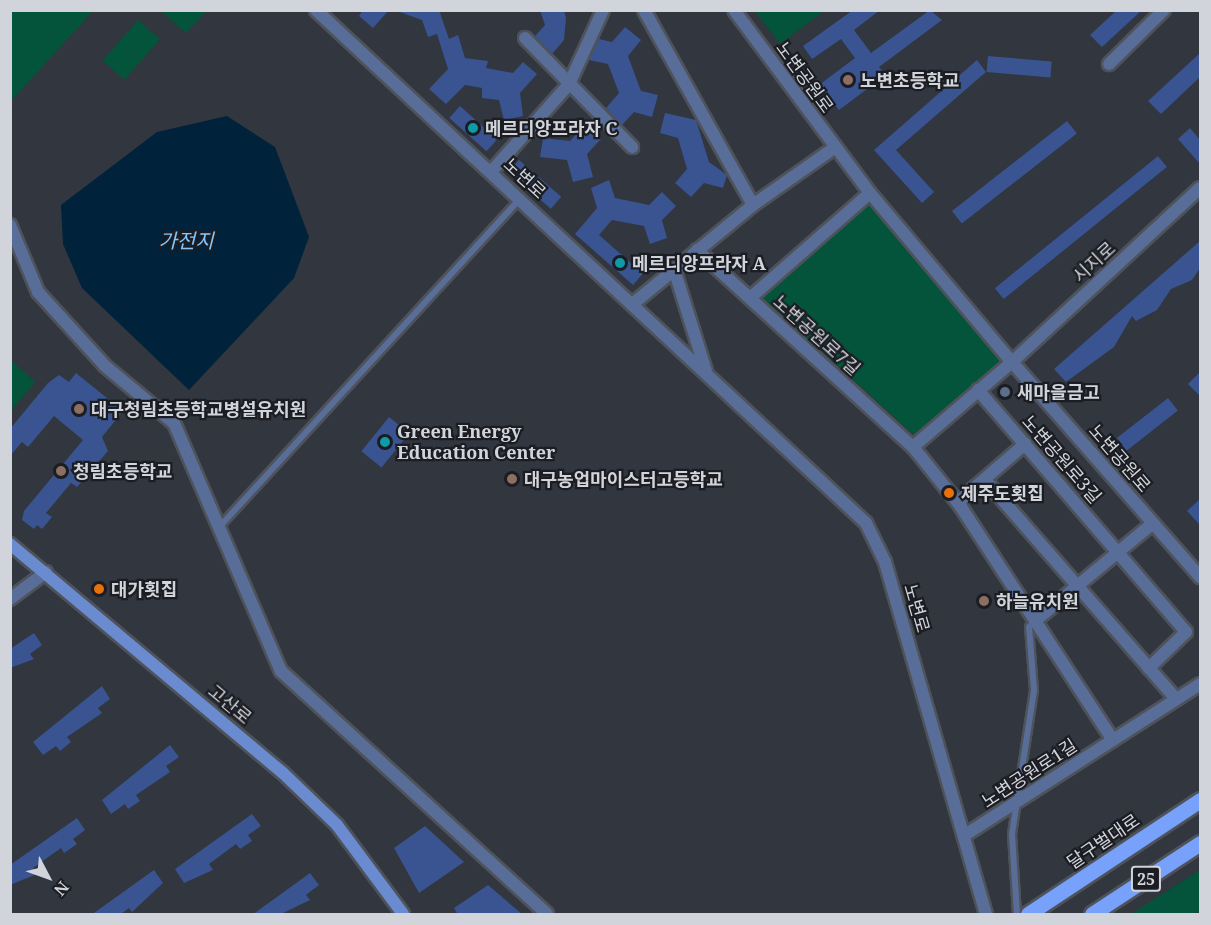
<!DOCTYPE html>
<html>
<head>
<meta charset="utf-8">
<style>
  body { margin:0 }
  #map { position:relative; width:1211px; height:925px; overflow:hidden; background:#31363f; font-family:"Noto Serif","Noto Sans KR",serif }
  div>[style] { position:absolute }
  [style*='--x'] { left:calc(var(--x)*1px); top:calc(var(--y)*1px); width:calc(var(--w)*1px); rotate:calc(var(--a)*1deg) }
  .green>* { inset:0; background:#03543a; transform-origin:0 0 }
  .water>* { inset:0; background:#00223b }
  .building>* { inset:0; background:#395490; transform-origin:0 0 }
  .roads { filter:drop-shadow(2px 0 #4e535b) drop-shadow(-2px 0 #4e535b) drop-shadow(0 2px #4e535b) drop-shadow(0 -2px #4e535b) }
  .service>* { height:6px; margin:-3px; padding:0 3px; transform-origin:3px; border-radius:3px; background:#586d98 }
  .minor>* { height:12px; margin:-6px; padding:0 6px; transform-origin:6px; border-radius:6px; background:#586d98 }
  .tertiary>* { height:12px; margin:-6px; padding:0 6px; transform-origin:6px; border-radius:6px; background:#586d98 }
  .secondary>* { height:12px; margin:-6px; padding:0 6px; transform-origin:6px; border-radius:6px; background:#6a8bd0 }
  .primary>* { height:15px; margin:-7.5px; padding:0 7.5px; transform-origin:7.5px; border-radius:7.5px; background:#77a1fa }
  .dots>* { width:16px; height:16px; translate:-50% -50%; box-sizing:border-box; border:3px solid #1b1d22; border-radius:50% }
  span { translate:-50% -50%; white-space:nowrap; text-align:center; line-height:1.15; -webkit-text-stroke:4.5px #1b1d22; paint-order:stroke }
  .shield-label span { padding:2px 4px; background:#1b1d22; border:2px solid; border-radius:4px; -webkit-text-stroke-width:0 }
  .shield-label { font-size:16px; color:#d1d5db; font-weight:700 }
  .street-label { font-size:18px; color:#d1d5db }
  .poi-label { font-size:18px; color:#d1d5db; font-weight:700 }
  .left { translate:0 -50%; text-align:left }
  .water-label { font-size:20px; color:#81c7ff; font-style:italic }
  .frame { position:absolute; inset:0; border:12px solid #d1d5db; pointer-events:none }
  .north { position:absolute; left:18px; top:847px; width:60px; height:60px; -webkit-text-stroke:4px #1b1d22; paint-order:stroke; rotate:131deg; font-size:16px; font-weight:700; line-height:24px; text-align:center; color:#d1d5db }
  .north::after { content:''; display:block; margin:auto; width:21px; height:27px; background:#d1d5db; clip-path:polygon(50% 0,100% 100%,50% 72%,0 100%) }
</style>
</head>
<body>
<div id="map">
  <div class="green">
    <i style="clip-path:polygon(11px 10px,93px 11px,11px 101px,10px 11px)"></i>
    <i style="clip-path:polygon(161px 11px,207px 11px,186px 33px)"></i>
    <i style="clip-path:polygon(755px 11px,824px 11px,780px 44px)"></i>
    <i style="left:138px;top:20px;width:29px;height:54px;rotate:41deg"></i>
    <i style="clip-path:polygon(869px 203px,1004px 359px,915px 436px,762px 297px)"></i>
    <i style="clip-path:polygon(11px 360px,35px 382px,11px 411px)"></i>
    <i style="clip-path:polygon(1200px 870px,1200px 910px,1194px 914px,1131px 914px)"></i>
  </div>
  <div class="water">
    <i style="clip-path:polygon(227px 116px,275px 147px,309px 237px,294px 278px,189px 390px,82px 288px,63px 244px,61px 205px,157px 132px)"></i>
  </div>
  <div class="building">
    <i style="clip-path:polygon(363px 10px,389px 10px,373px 28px,359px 16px)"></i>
    <i style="clip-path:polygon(394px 10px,439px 10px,449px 39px,458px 35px,465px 58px,488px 61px,486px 68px,513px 73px,523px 62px,537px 74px,520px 93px,523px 116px,504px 120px,499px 100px,482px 98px,482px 88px,465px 85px,446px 104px,429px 89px,448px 69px,437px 34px,428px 37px,422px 20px)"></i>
    <i style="clip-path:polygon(540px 10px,564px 10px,566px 18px,564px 40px,552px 54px,535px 36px,545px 25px)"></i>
    <i style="clip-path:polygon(853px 10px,880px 10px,854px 30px,871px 53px,930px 10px,942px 20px,879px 67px,886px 75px,839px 110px,819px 85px,855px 58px,841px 39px,812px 59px,803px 46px)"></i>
    <i style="clip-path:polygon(1117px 10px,1142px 10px,1102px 47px,1090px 35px)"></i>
    <i style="clip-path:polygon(625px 27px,641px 40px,628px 56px,641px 91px,658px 95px,652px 117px,634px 112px,622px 125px,606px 108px,619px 93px,608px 64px,589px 60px,599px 39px,612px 42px)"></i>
    <i style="clip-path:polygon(1200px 53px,1200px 77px,1161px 114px,1148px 101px)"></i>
    <i style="left:988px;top:56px;width:64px;height:16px;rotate:5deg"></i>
    <i style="clip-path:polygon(977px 60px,986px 72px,896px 150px,934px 192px,922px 203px,874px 150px)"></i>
    <i style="left:460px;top:106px;width:50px;height:16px;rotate:42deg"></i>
    <i style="clip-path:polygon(665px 113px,696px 120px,709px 162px,727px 175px,723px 188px,704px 183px,691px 197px,675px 183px,687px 169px,678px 138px,660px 133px)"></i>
    <i style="left:1067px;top:121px;width:16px;height:146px;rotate:52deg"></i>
    <i style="clip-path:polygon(585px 125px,601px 139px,587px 154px,593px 177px,573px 182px,567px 160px,540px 157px,543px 138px,570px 141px)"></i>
    <i style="clip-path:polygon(1190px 128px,1200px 140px,1200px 164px,1178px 139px)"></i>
    <i style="left:1158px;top:156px;width:14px;height:210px;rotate:51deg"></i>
    <i style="left:519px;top:160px;width:56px;height:16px;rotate:41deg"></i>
    <i style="clip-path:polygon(609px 180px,615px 198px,649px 205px,662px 192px,676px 206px,662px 220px,667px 238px,650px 244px,644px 226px,612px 220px,599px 235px,632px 264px,642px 253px,653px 262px,633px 285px,575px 234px,597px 208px,591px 188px)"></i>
    <i style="clip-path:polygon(1200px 241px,1200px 268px,1192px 280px,1171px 289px,1157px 310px,1136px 321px,1132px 316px,1114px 347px,1066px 382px,1054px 369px)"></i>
    <i style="clip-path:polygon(1200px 372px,1200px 396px,1188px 384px)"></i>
    <i style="clip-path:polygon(76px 373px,123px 411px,102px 437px,108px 451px,77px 487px,71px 483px,46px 513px,52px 517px,42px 529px,37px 525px,34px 529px,22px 520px,24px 511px,83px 440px,54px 416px,28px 447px,22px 442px,10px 456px,10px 429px,48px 383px,59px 375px,69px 382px)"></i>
    <i style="left:1168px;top:398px;width:16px;height:65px;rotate:52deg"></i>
    <i style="left:389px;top:417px;width:26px;height:44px;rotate:39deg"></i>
    <i style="clip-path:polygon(1200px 499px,1200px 525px,1187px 511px)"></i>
    <i style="clip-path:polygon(34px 633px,42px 645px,30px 654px,34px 659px,10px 668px,10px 649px)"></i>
    <i style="clip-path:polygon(102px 686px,110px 699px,98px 708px,102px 713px,67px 737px,71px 742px,60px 751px,56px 746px,43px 755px,33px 742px)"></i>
    <i style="clip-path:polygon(170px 745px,179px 757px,166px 766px,170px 772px,136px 795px,140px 801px,128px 809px,125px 804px,111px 814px,102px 800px)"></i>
    <i style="clip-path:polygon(252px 814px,261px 826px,248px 835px,252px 841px,240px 849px,236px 844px,209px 864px,213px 870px,184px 883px,175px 869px)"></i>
    <i style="clip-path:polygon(77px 818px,85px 830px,73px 839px,77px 844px,64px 853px,61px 848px,33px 868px,37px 874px,10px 885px,10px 865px)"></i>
    <i style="clip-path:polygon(425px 826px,464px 862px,419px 893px,394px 848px)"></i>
    <i style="clip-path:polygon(154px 870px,163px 883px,132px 912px,129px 908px,120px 915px,91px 915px)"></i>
    <i style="clip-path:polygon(310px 873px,319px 885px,306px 895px,310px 900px,279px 915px,252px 915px)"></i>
    <i style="clip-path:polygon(488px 885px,523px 915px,458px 915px,454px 908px)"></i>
  </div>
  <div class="roads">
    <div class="service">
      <i style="--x:222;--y:524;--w:441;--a:-47.5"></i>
      <i style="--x:1017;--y:914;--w:80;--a:-93.6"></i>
      <i style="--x:1012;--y:834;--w:146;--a:-81.3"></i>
      <i style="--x:1034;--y:690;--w:63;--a:-94.5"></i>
      <i style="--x:1029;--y:627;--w:8;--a:-45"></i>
    </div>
    <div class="minor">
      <i style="--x:316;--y:10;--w:752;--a:43.01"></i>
      <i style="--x:866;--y:523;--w:43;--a:64"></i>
      <i style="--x:885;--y:562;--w:366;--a:74"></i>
      <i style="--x:644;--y:10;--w:223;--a:60.8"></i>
      <i style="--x:734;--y:10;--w:228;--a:53.4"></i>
      <i style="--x:870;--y:193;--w:221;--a:50"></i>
      <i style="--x:1012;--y:362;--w:130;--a:139.4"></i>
      <i style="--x:525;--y:38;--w:153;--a:45.5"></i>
      <i style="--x:1109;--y:64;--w:77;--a:-44.5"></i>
      <i style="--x:491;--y:172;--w:118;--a:-48.4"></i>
      <i style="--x:569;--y:84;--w:81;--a:-65.3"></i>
      <i style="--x:10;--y:225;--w:73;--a:67.3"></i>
      <i style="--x:38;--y:292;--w:100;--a:47.8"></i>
      <i style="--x:105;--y:366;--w:89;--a:39.6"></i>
      <i style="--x:174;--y:423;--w:270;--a:66.7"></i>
      <i style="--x:281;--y:671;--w:360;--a:42.4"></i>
      <i style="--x:697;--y:250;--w:292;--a:42.4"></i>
      <i style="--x:913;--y:447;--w:77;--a:51.3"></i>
      <i style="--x:961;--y:507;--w:278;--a:56.9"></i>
      <i style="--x:674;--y:269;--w:107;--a:72.6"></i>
      <i style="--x:750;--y:298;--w:159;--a:-41.2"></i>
      <i style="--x:635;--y:302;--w:153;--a:-39.4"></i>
      <i style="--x:753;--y:205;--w:99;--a:-35.1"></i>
      <i style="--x:978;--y:390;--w:319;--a:49.3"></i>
      <i style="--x:1186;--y:632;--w:52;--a:135.8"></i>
      <i style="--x:985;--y:480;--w:291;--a:48.9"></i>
      <i style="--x:958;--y:502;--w:89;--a:-40.9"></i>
      <i style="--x:10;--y:599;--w:45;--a:-36.9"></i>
      <i style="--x:1035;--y:621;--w:153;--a:-39.7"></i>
      <i style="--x:965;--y:835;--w:279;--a:-32.7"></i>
    </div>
    <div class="tertiary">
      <i style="--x:1200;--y:188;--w:256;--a:137.2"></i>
      <i style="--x:1012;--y:362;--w:286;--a:48.8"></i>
    </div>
    <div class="secondary">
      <i style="--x:10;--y:544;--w:356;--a:40"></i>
      <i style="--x:283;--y:773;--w:75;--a:43.9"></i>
      <i style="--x:337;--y:825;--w:111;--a:53.4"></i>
    </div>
    <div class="primary">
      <i style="--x:1028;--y:914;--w:206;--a:-33.5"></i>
      <i style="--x:1092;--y:914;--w:129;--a:-33.3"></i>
    </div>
  </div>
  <div class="dots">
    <i style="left:848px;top:80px;background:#8d6e63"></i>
    <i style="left:473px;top:128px;background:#0f9aa8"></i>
    <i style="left:620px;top:263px;background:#0f9aa8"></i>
    <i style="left:1005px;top:392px;background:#5c6f8a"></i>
    <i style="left:79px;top:409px;background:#8d6e63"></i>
    <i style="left:385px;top:442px;background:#0f9aa8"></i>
    <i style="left:61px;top:471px;background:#8d6e63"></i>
    <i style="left:512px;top:479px;background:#8d6e63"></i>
    <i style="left:949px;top:493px;background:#e8710a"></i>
    <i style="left:99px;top:589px;background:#e8710a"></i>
    <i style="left:984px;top:601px;background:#8d6e63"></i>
  </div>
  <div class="shield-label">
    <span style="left:1146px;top:879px">25</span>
  </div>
  <div class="street-label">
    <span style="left:805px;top:77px;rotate:54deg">노변공원로</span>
    <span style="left:525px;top:178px;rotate:43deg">노변로</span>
    <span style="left:1094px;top:262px;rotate:-43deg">시지로</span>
    <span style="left:817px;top:335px;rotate:42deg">노변공원로7길</span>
    <span style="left:1120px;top:458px;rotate:49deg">노변공원로</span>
    <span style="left:1062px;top:459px;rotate:49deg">노변공원로3길</span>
    <span style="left:917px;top:608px;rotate:74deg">노변로</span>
    <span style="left:230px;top:704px;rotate:40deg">고산로</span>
    <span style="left:1029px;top:773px;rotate:-33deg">노변공원로1길</span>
    <span style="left:1103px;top:841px;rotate:-34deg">달구벌대로</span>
  </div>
  <div class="poi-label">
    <span class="left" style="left:860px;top:80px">노변초등학교</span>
    <span class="left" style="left:485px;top:128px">메르디앙프라자 C</span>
    <span class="left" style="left:632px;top:263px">메르디앙프라자 A</span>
    <span class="left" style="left:1017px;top:392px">새마을금고</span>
    <span class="left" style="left:91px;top:409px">대구청림초등학교병설유치원</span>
    <span class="left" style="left:397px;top:442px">Green Energy<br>Education Center</span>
    <span class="left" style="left:73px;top:471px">청림초등학교</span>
    <span class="left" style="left:524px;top:479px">대구농업마이스터고등학교</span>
    <span class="left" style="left:961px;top:493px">제주도횟집</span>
    <span class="left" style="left:111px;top:589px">대가횟집</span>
    <span class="left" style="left:996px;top:601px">하늘유치원</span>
  </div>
  <div class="water-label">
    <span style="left:186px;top:240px">가전지</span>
  </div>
  <div class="frame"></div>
  <div class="north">N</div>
</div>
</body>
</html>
